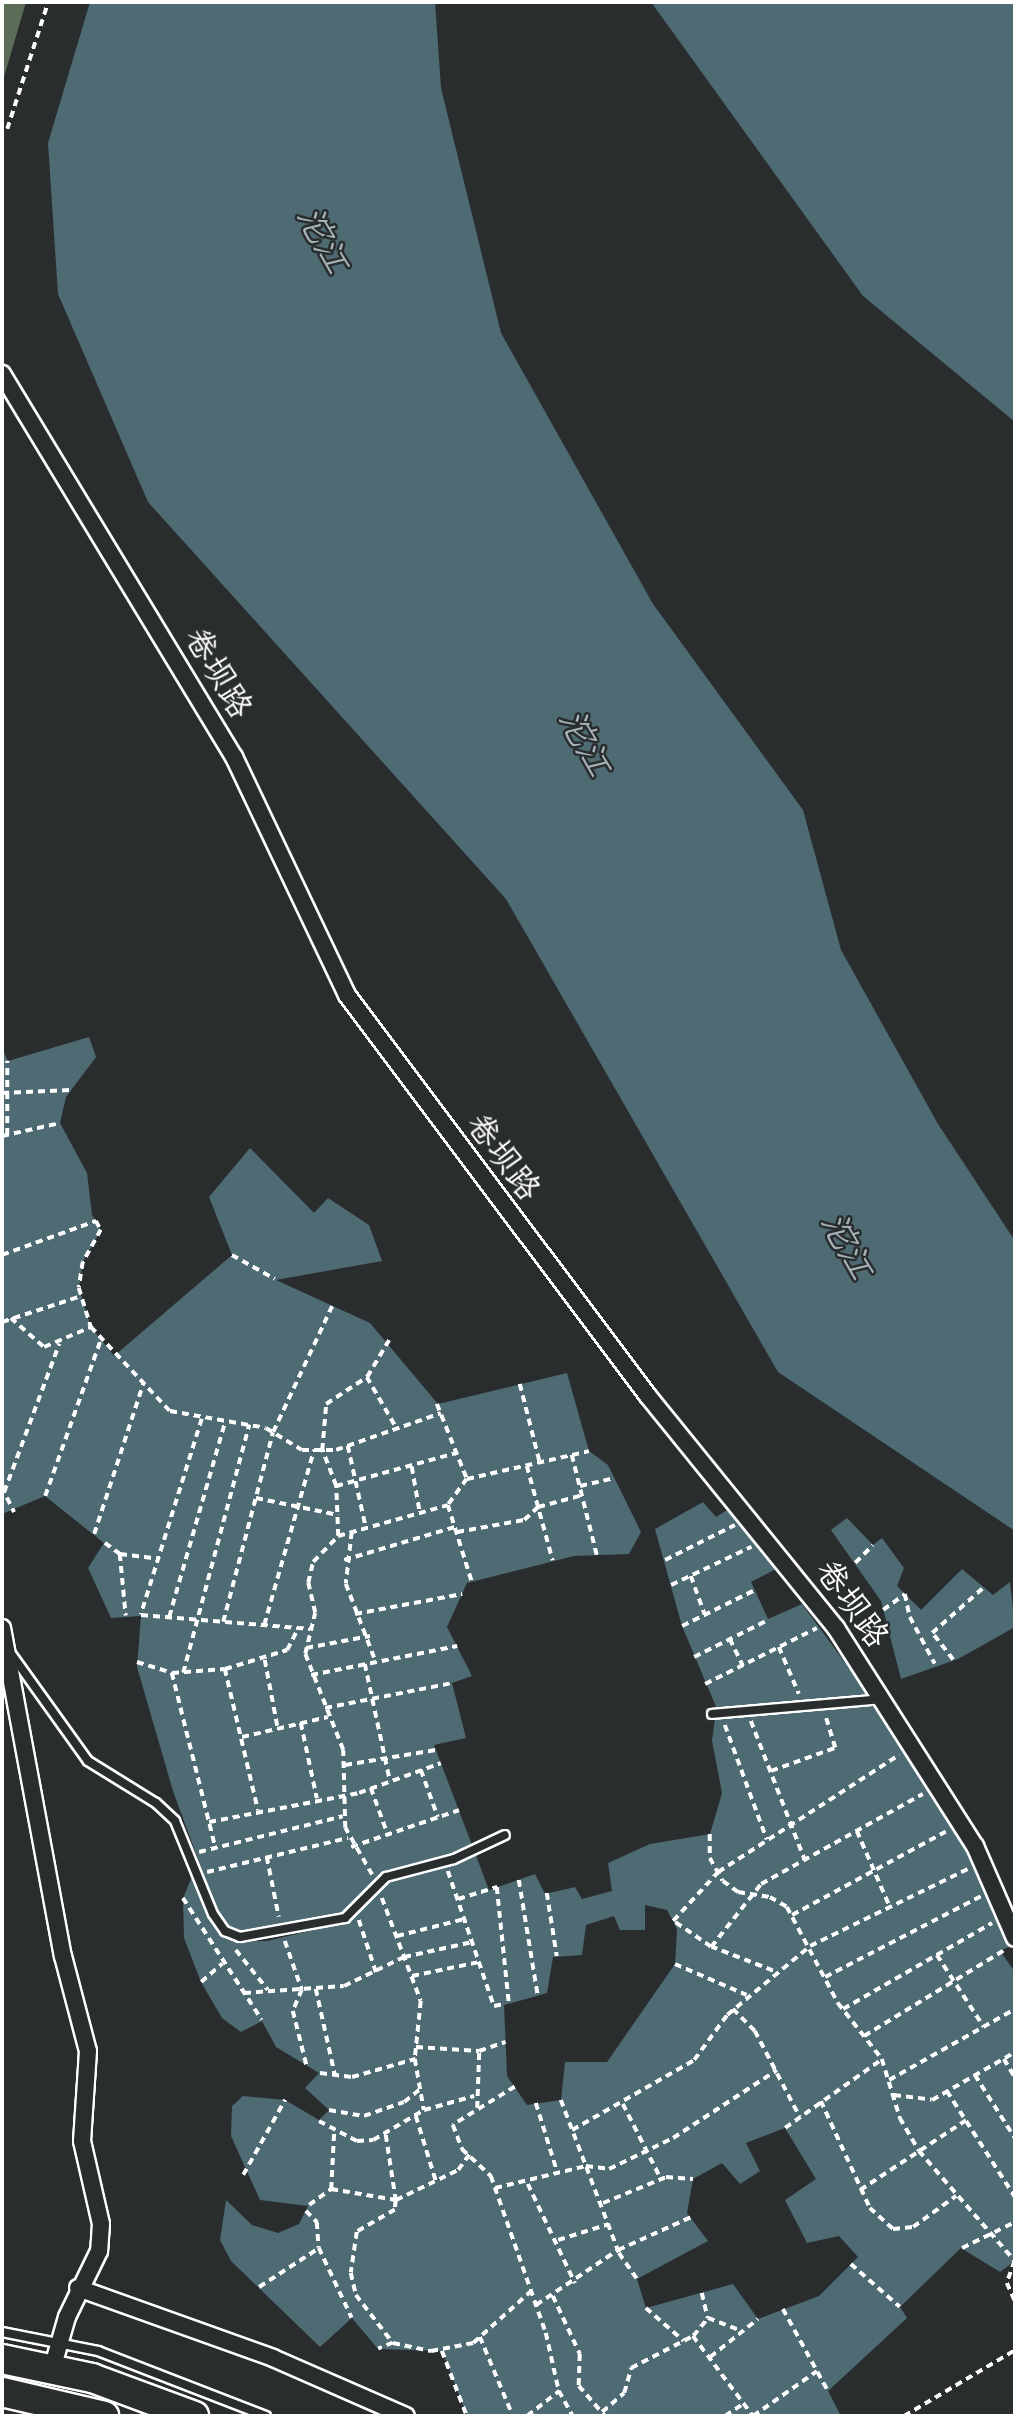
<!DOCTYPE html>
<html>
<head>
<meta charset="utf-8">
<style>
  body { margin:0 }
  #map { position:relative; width:1017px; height:2418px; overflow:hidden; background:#2a2d2e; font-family:Caveat,"LXGW WenKai TC",sans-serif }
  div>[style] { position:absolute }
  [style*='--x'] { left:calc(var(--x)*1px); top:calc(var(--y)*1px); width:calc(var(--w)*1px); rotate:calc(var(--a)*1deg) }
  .green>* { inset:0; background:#5b6d57 }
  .water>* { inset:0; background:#4e6a73 }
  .path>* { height:3.5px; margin-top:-1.75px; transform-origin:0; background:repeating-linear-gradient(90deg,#fff 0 7px,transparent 0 12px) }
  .roads { filter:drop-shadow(2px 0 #fff) drop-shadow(-2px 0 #fff) drop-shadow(0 2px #fff) drop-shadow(0 -2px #fff) }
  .lane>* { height:8px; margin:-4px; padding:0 4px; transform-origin:4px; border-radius:4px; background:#2a2d2e }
  .street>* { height:16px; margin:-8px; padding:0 8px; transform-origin:8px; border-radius:8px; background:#2a2d2e }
  .highway>* { height:28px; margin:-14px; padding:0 14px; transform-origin:14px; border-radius:14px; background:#2a2d2e }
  span { translate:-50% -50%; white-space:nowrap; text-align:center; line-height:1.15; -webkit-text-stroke:5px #2a2d2e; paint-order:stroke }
  .street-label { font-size:33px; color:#fff }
  .water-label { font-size:35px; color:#a6b4b9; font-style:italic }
  .frame { position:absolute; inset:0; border:4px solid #fff; pointer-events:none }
</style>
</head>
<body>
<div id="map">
  <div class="green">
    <i style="clip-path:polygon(2px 2px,26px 2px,2px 84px)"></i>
  </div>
  <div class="water">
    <i style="clip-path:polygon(90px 2px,435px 2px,441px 88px,501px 333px,653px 604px,803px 810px,841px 950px,938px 1124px,1015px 1241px,1015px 1531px,778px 1372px,506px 899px,148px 502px,58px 294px,48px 143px)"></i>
    <i style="clip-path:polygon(651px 2px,1015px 2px,1015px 422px,863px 296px)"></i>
    <i style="clip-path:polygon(89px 1037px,96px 1057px,66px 1097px,60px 1123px,87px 1173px,92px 1215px,101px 1230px,83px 1262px,79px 1288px,91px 1327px,114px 1356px,232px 1255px,209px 1197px,250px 1148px,314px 1213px,328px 1198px,369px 1225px,382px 1261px,276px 1280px,370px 1323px,438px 1404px,567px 1373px,589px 1451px,608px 1465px,641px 1532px,629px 1554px,574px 1556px,467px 1583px,447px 1627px,472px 1676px,452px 1683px,466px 1738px,434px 1745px,472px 1845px,423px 1867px,381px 1873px,357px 1906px,341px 1916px,242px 1934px,230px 1927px,217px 1911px,173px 1791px,137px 1667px,141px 1616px,111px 1618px,88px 1568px,104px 1543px,45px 1496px,2px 1514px,2px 1048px,8px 1061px)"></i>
    <i style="clip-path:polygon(703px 1502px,716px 1517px,729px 1509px,776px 1569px,751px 1582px,768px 1619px,802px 1604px,868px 1694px,717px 1709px,682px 1626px,655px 1529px)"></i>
    <i style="clip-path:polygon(847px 1518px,873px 1545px,882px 1538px,904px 1568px,897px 1586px,921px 1610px,962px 1569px,993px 1595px,1010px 1582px,1015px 1627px,958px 1659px,901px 1679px,881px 1601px,831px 1530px)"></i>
    <i style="clip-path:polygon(evenodd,826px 1707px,877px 1707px,967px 1852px,1011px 1946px,1000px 1951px,1015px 1972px,1015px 2261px,1000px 2272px,961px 2248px,900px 2307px,907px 2318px,828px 2391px,841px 2416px,467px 2416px,442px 2351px,378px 2349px,352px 2318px,320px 2347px,231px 2261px,220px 2240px,226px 2200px,252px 2225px,278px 2233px,299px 2224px,308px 2206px,260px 2200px,231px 2136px,232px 2106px,243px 2096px,285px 2100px,319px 2120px,329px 2110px,305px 2088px,319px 2073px,276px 2047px,262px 2021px,241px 2032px,222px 2018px,201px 1982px,184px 1938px,183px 1898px,193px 1874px,209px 1916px,222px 1934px,239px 1941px,267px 1941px,347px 1922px,387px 1881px,475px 1853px,489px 1890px,535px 1874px,545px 1894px,575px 1887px,582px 1899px,612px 1891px,608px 1863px,650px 1844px,710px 1834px,722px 1793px,712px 1741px,715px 1718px,826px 1707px,645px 1905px,667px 1910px,677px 1929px,675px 1964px,607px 2062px,565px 2062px,561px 2100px,527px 2105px,507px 2076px,504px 2005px,547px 1993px,553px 1957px,582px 1955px,586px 1925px,614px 1916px,620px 1930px,645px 1930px,645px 1905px,826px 1707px,785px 2128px,816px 2179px,785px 2200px,807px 2243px,839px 2236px,858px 2257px,819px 2296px,758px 2319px,733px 2284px,646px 2308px,637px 2279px,708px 2241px,687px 2213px,693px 2179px,722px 2163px,740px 2184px,760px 2171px,746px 2143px,785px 2128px)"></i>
  </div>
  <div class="path">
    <i style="--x:7;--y:129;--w:133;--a:-72.1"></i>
    <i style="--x:2;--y:1093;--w:69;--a:-2.5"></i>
    <i style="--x:7;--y:1135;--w:74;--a:-90"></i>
    <i style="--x:2;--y:1136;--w:59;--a:-12.6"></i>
    <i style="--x:2;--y:1255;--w:100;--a:-19.9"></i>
    <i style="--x:96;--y:1221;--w:10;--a:61"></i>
    <i style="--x:101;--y:1230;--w:37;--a:119"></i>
    <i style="--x:83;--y:1262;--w:26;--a:99"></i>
    <i style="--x:79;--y:1288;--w:41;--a:72.9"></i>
    <i style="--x:91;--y:1327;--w:115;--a:46.8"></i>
    <i style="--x:170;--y:1411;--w:97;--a:10"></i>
    <i style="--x:266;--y:1428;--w:42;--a:31.4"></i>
    <i style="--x:302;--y:1450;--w:34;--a:0"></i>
    <i style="--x:336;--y:1450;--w:111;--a:-19.4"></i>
    <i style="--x:232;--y:1255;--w:49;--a:29.2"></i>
    <i style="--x:11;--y:1318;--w:44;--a:41.3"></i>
    <i style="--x:44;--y:1347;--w:51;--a:-23.1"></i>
    <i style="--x:2;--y:1322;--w:83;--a:-18.2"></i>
    <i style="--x:367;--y:1377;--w:60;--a:60"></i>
    <i style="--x:520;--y:1384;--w:81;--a:75.8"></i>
    <i style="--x:437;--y:1404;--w:81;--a:68.2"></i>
    <i style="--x:467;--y:1479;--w:32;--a:126"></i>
    <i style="--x:448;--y:1505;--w:81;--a:72.7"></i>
    <i style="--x:202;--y:1419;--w:205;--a:107.3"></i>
    <i style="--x:141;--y:1615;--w:170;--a:4.7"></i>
    <i style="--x:348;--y:1446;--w:84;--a:77.6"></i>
    <i style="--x:572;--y:1455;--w:103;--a:76"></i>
    <i style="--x:527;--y:1466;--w:98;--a:74.7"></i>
    <i style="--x:412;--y:1467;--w:47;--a:80.1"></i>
    <i style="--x:467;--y:1479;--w:125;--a:-12.9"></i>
    <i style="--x:336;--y:1486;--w:124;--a:-15.4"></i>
    <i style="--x:580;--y:1486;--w:35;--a:-13"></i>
    <i style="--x:2;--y:1487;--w:28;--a:64"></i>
    <i style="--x:4;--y:1492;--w:158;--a:-69.6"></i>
    <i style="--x:45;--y:1496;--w:167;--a:-70.4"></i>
    <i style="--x:256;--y:1498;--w:84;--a:11.7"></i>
    <i style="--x:352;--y:1532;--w:52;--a:96.6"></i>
    <i style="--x:346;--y:1584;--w:84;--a:69"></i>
    <i style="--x:457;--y:1532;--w:68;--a:-10.2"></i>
    <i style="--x:524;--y:1520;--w:19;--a:-43"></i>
    <i style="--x:538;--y:1507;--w:47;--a:-14.9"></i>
    <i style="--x:94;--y:1534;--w:158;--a:-71.9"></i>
    <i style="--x:338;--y:1536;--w:50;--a:-92.3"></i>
    <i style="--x:336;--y:1486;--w:39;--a:-111"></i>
    <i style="--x:322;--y:1450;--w:46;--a:-85"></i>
    <i style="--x:326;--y:1404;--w:49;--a:-33.4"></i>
    <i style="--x:367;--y:1377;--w:43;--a:-59.3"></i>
    <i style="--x:105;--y:1543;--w:19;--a:36"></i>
    <i style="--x:120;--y:1554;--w:39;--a:7"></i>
    <i style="--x:120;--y:1554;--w:62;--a:84.5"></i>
    <i style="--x:344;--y:1560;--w:116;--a:-16.6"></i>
    <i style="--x:665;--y:1560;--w:78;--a:-26.6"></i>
    <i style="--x:855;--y:1563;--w:25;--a:-45"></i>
    <i style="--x:691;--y:1576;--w:41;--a:70.3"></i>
    <i style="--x:671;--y:1585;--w:89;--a:-25.4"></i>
    <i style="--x:883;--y:1610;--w:27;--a:-36"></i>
    <i style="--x:905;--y:1594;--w:24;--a:78"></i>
    <i style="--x:910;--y:1617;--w:53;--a:62"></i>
    <i style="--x:355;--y:1614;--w:109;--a:-10.6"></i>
    <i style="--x:169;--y:1617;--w:203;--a:-74"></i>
    <i style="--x:223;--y:1622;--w:196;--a:-75.3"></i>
    <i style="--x:273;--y:1432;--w:139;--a:-64.9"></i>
    <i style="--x:264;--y:1625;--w:182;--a:-74.1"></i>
    <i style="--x:682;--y:1626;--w:81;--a:-26.3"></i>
    <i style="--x:730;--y:1639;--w:30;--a:64"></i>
    <i style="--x:779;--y:1647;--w:51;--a:66.9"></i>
    <i style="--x:306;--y:1648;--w:65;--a:-10.6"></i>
    <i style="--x:694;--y:1657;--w:83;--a:-26.6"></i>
    <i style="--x:265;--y:1660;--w:70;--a:79.3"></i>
    <i style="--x:953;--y:1660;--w:34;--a:-128"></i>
    <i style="--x:932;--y:1633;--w:69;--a:-41.5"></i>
    <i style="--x:137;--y:1662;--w:37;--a:17"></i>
    <i style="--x:172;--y:1673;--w:53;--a:-4.3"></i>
    <i style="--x:225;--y:1669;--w:65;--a:-17"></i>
    <i style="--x:287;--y:1650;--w:25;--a:-63"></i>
    <i style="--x:365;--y:1664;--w:120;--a:77.9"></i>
    <i style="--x:225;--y:1669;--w:145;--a:76.8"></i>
    <i style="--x:172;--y:1673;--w:178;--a:76"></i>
    <i style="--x:183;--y:1673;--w:257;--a:-75.1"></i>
    <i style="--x:311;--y:1675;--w:149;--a:-11.2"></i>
    <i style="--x:705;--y:1684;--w:125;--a:-26.6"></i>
    <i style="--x:325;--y:1708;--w:129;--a:-11.1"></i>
    <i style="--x:751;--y:1721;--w:149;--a:68.8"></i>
    <i style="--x:301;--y:1723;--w:77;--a:78"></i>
    <i style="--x:725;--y:1725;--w:122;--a:69.9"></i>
    <i style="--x:242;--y:1737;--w:88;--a:-13.1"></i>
    <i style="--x:345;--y:1765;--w:92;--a:-9.4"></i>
    <i style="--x:421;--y:1770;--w:50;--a:70.1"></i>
    <i style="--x:771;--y:1771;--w:68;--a:-19.8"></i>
    <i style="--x:835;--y:1748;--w:34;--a:-107"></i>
    <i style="--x:371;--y:1788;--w:50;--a:70.1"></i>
    <i style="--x:209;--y:1822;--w:153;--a:-10.9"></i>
    <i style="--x:359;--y:1793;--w:87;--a:-20.1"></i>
    <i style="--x:857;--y:1831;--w:83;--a:66.5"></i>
    <i style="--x:710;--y:1834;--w:24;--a:90"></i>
    <i style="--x:710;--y:1858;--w:26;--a:61"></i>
    <i style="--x:723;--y:1881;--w:19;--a:36"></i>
    <i style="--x:738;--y:1892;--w:32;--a:9"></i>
    <i style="--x:770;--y:1897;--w:20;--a:30"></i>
    <i style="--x:787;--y:1907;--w:109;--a:62"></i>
    <i style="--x:838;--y:2003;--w:71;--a:51.8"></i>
    <i style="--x:882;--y:2059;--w:62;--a:73"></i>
    <i style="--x:900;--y:2118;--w:38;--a:60"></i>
    <i style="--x:919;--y:2151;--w:146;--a:48.9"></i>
    <i style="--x:1015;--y:2261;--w:23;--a:110"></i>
    <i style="--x:1007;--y:2283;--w:20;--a:66"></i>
    <i style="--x:351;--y:1847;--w:114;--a:-18.9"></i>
    <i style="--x:199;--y:1852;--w:148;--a:-14"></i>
    <i style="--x:267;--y:1857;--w:61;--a:78.7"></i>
    <i style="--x:448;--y:1871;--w:143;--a:71.2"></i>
    <i style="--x:494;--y:2006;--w:10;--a:-11"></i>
    <i style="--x:207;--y:1872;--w:145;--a:-13.6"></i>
    <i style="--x:372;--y:1875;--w:54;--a:-119.9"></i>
    <i style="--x:345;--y:1828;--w:78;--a:-91.5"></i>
    <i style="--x:343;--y:1750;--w:103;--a:-111.6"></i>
    <i style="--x:305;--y:1654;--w:42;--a:-76.3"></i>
    <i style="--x:315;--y:1613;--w:31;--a:-103"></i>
    <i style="--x:308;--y:1583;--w:22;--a:-77"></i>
    <i style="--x:313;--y:1562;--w:36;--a:-46"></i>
    <i style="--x:338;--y:1536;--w:114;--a:-15.7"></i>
    <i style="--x:519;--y:1880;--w:118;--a:80.7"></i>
    <i style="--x:547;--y:1893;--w:64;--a:81"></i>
    <i style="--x:183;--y:1898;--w:145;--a:57.1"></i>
    <i style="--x:382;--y:1898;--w:110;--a:69.3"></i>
    <i style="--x:421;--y:2001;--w:58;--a:95.9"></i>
    <i style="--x:415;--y:2059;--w:52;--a:80"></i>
    <i style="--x:458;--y:1899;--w:41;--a:-17.1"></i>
    <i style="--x:497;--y:1887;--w:117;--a:84.1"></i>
    <i style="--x:792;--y:1915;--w:176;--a:-28.5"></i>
    <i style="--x:359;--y:1920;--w:58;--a:71.9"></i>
    <i style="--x:397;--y:1936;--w:69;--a:-14.2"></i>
    <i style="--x:285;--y:1941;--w:52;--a:70.9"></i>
    <i style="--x:302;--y:1990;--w:23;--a:113"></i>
    <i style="--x:293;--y:2011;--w:58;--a:76"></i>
    <i style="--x:711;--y:1947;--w:80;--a:-51.6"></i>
    <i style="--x:761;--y:1884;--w:185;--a:-29.1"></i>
    <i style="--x:236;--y:1950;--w:51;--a:51.3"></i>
    <i style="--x:937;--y:1955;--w:86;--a:56.9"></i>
    <i style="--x:675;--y:1964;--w:78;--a:23.3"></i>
    <i style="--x:773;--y:1971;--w:66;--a:-158.8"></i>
    <i style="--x:711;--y:1947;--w:46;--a:-145.6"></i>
    <i style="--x:673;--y:1921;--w:67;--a:-47.4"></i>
    <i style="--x:718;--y:1872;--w:216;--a:-32.9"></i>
    <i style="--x:412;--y:1976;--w:68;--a:-11.8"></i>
    <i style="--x:825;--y:1977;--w:176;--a:-27.4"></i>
    <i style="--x:201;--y:1982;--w:28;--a:-41"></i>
    <i style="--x:316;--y:1989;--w:88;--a:77.5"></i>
    <i style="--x:244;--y:1993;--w:100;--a:-4"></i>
    <i style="--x:344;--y:1986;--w:67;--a:-25.8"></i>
    <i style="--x:404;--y:1957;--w:70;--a:-12.4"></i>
    <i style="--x:733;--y:2009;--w:31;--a:45"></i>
    <i style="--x:755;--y:2031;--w:97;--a:62.4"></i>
    <i style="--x:843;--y:2009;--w:172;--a:-30"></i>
    <i style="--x:864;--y:2036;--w:167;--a:-31.5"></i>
    <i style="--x:416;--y:2047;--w:63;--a:3.6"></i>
    <i style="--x:479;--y:2051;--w:28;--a:-19"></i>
    <i style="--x:1004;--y:2059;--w:21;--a:59"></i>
    <i style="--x:320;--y:2073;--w:32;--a:7"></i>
    <i style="--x:352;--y:2077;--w:66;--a:-15.9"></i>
    <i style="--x:975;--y:2075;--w:75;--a:57.6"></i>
    <i style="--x:889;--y:2080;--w:145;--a:-29.4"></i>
    <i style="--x:515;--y:2087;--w:73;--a:148.5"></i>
    <i style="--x:453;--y:2125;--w:26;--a:69"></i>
    <i style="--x:462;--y:2149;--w:40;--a:43"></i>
    <i style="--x:491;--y:2176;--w:166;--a:70.7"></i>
    <i style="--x:546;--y:2333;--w:59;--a:77.4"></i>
    <i style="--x:559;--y:2391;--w:29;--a:61"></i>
    <i style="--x:947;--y:2091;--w:126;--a:57.3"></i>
    <i style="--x:894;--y:2095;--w:38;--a:7"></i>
    <i style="--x:932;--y:2100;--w:96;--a:-30"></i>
    <i style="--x:561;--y:2100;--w:164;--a:69.2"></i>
    <i style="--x:619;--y:2253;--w:32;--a:55"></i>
    <i style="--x:821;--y:2101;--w:118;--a:65.4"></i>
    <i style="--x:870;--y:2208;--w:31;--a:42"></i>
    <i style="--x:893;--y:2229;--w:20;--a:-6"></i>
    <i style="--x:913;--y:2227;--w:53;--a:-35.8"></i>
    <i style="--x:536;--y:2103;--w:74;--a:72.8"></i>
    <i style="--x:623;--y:2104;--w:84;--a:63.1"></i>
    <i style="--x:477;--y:2108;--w:57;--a:-88"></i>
    <i style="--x:329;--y:2110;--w:36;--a:10"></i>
    <i style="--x:364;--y:2116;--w:42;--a:-19.3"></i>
    <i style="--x:404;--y:2102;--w:21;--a:-39"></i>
    <i style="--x:416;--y:2116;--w:68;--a:72.9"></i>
    <i style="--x:319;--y:2121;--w:43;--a:27.8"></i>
    <i style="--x:357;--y:2141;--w:16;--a:-4"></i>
    <i style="--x:373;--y:2140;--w:59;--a:-30.5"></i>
    <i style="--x:424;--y:2110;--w:52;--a:-15.6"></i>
    <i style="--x:785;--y:2128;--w:119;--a:-35.4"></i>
    <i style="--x:572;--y:2130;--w:141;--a:-29.8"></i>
    <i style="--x:694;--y:2060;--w:56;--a:-53.7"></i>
    <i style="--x:727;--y:2015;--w:108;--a:-39.7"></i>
    <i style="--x:810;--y:1946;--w:176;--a:-26"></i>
    <i style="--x:386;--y:2135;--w:66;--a:81.3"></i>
    <i style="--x:396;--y:2200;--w:69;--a:-25.8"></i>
    <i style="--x:458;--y:2170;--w:19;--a:-54"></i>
    <i style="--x:243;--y:2175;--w:86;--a:-60.8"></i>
    <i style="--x:528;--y:2184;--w:110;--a:64.6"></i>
    <i style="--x:495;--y:2188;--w:94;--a:-13.6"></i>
    <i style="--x:586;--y:2166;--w:23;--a:7"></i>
    <i style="--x:609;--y:2169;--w:71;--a:-25.8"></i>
    <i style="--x:673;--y:2138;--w:124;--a:-33.2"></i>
    <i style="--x:331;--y:2189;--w:66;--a:9.6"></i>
    <i style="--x:396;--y:2200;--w:10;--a:96"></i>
    <i style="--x:395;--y:2210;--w:44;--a:149.9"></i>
    <i style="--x:357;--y:2232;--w:41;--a:98.3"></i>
    <i style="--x:351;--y:2273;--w:23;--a:77"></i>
    <i style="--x:356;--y:2295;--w:61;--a:52.4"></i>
    <i style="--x:393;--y:2343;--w:16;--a:158"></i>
    <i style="--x:860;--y:2190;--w:127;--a:-33.4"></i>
    <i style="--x:603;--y:2203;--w:68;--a:-22.4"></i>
    <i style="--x:666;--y:2177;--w:27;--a:4"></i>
    <i style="--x:309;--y:2205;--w:27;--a:-36"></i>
    <i style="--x:331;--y:2189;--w:60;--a:-87.1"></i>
    <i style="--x:306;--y:2211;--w:16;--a:45"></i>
    <i style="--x:317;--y:2222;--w:26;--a:86"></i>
    <i style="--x:319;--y:2248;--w:77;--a:64.8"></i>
    <i style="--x:558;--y:2240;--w:53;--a:-17.4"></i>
    <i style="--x:962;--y:2248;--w:59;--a:-26.1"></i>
    <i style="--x:851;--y:2264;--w:65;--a:41.3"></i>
    <i style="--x:259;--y:2287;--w:72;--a:-33"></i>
    <i style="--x:702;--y:2293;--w:26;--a:77"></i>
    <i style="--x:708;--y:2318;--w:36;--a:21"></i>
    <i style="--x:553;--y:2296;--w:64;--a:65"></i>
    <i style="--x:580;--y:2354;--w:32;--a:92"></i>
    <i style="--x:579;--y:2386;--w:40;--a:49"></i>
    <i style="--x:536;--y:2305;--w:99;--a:-33.9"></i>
    <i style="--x:618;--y:2250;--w:80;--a:-24.3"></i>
    <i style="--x:646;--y:2308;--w:50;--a:41"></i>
    <i style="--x:783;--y:2309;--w:94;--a:61.2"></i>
    <i style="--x:693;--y:2336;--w:100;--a:53.1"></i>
    <i style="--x:480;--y:2337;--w:86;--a:67.3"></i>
    <i style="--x:393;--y:2343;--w:39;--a:12"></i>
    <i style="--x:431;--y:2351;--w:43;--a:-10.8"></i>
    <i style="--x:473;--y:2343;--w:76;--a:-41.8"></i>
    <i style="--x:442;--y:2351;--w:70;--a:69"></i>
    <i style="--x:710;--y:2357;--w:61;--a:-38.4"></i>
    <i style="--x:602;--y:2412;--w:29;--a:-41"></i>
    <i style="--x:624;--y:2393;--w:26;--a:-74"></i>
    <i style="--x:631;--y:2368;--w:70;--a:-27.3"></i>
    <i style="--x:693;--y:2336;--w:23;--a:-50"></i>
    <i style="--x:527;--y:2416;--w:41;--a:-38"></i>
    <i style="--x:725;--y:2416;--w:23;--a:-34"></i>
    <i style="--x:753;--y:2416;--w:78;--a:-35.1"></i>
    <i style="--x:904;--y:2416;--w:129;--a:-30.7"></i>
  </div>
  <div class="roads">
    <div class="lane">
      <i style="--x:12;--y:1655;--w:130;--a:54.4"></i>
      <i style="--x:88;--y:1761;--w:80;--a:31.7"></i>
      <i style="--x:156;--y:1803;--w:26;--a:43"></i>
      <i style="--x:175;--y:1821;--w:100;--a:67.8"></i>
      <i style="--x:213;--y:1914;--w:21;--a:55"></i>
      <i style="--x:225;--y:1931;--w:16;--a:22"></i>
      <i style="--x:240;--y:1937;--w:107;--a:-10.3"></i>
      <i style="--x:345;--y:1918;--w:58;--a:-45"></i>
      <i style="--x:386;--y:1877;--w:70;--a:-14.8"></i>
      <i style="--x:454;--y:1859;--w:56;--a:-25.2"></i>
      <i style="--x:712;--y:1714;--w:171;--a:-5"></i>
      <i style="--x:2;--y:2332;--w:98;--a:11.2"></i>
      <i style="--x:98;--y:2351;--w:180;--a:21.2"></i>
    </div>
    <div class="street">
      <i style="--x:2;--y:374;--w:448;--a:58.8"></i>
      <i style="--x:234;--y:757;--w:263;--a:64.6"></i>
      <i style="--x:347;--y:995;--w:501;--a:53.11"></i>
      <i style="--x:648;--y:1396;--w:299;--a:51"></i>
      <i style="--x:836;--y:1628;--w:259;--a:57.5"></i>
      <i style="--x:975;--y:1846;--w:100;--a:66.5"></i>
      <i style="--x:2;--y:1628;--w:334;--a:79.5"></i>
      <i style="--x:63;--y:1956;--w:98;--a:75.3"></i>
      <i style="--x:88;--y:2051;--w:90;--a:93.8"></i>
      <i style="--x:82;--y:2141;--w:85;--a:77.1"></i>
      <i style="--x:101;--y:2224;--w:27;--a:94"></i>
      <i style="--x:99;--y:2251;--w:73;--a:115.9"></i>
      <i style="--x:67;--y:2317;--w:54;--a:106.1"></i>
      <i style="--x:78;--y:2288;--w:207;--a:19.7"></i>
      <i style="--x:273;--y:2358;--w:145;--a:23.6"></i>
    </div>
    <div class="highway">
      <i style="--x:2;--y:2359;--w:92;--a:11.9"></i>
      <i style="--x:92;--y:2378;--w:109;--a:20.4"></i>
      <i style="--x:2;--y:2392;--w:105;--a:13.2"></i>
    </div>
  </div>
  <div class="street-label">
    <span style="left:218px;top:673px;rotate:59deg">卷坝路</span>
    <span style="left:503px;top:1157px;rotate:53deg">卷坝路</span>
    <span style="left:852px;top:1604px;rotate:54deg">卷坝路</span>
  </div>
  <div class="water-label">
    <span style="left:323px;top:240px;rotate:62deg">沱江</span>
    <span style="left:585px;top:743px;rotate:62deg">沱江</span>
    <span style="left:847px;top:1246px;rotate:62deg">沱江</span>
  </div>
  <div class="frame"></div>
</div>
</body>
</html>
